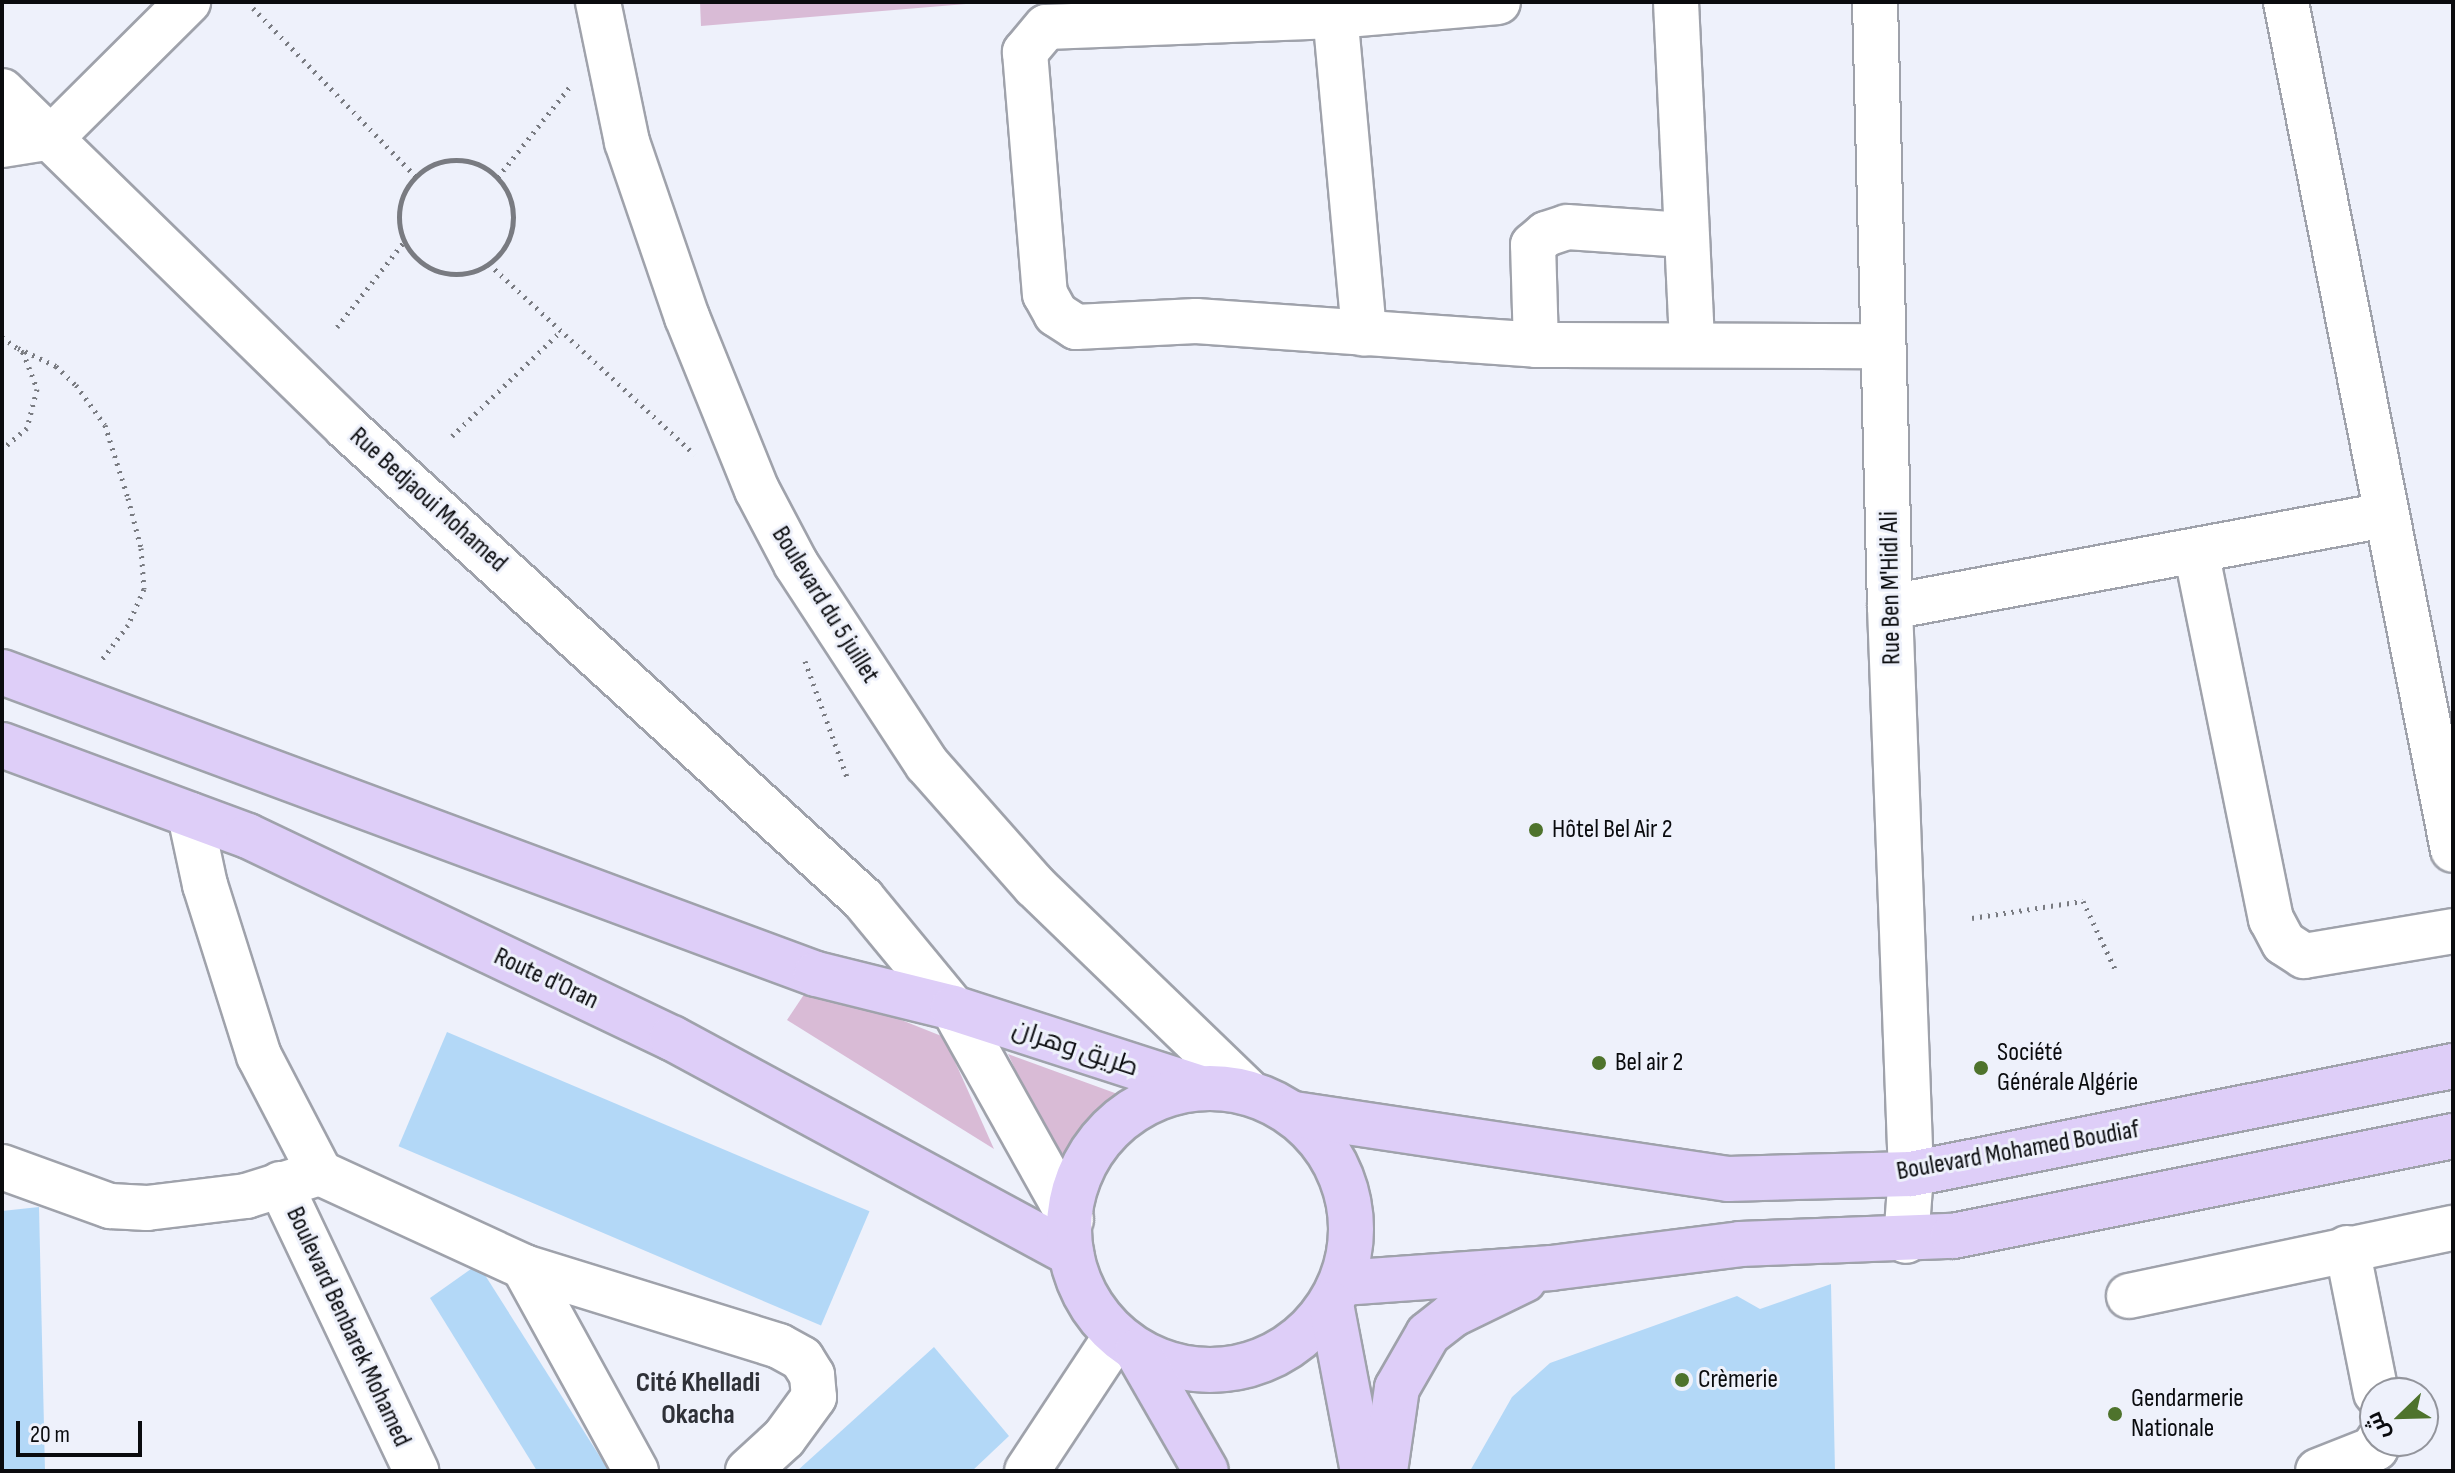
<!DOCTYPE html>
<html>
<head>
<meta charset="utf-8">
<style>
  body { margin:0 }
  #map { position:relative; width:2455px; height:1473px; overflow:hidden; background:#eef1fb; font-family:"Sofia Sans Condensed",Cairo,sans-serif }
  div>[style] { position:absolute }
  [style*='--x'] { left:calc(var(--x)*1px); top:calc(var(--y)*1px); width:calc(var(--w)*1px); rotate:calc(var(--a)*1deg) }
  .green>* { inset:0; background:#d9bbd6 }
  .building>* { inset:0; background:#b3d8f7; transform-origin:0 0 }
  .path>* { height:5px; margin-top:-2.5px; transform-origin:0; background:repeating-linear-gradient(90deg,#797b81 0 2px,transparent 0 8px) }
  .path>.ring { margin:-2.5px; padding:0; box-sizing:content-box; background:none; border:5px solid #797b81; border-radius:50% }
  .roads { filter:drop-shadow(2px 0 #9fa2ab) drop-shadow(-2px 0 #9fa2ab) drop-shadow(0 2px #9fa2ab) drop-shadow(0 -2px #9fa2ab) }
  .minor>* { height:44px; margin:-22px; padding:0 22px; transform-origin:22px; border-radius:22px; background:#fff }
  .major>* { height:44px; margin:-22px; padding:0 22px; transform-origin:22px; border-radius:22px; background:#decef8 }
  .major>.ring { margin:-22px; padding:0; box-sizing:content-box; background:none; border:44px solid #decef8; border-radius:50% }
  .dots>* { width:22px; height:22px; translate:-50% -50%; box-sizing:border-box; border:4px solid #eef1fb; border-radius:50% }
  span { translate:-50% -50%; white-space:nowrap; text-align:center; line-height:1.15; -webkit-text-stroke:6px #eef1fb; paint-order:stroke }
  .street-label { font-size:26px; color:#0a0b0e }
  .poi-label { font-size:26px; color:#0a0b0e }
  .left { translate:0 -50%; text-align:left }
  .neighbourhood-label { font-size:28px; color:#2f3138; font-weight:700 }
  .frame { position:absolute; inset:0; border:4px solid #0a0b0e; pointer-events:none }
  .north { position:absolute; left:2359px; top:1377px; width:80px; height:80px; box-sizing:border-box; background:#eef1fb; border:2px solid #93959c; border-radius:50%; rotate:247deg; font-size:22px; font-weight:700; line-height:32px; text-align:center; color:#0a0b0e }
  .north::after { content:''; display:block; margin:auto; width:28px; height:36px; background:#4e732c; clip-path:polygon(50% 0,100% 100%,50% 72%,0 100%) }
  .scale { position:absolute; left:16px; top:1421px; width:126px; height:36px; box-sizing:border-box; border:4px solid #0a0b0e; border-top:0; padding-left:10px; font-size:24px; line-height:28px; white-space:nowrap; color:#0a0b0e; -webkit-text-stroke:6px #eef1fb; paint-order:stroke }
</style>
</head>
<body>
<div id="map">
  <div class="green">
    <i style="clip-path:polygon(700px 2px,990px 2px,701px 26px)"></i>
    <i style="clip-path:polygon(811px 984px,944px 1037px,994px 1149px,787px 1020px)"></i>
    <i style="clip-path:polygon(1008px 1054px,1134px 1100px,1086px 1154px,1074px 1194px)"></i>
  </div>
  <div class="building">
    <i style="left:447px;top:1032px;width:459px;height:124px;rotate:23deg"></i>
    <i style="clip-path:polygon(39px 1207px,45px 1471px,2px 1471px,2px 1211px)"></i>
    <i style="clip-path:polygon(478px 1264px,609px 1471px,537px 1471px,430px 1298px)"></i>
    <i style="clip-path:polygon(1831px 1284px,1835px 1471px,1470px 1471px,1512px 1397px,1550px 1363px,1737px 1296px,1760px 1309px)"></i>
    <i style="clip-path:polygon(934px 1347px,1009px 1436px,972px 1471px,797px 1471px)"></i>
  </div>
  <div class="path">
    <i style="--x:253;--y:8;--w:233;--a:46"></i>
    <i class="ring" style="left:399px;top:160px;width:109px;height:109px"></i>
    <i style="--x:498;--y:177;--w:119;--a:-51.5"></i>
    <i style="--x:489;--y:264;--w:280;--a:42.8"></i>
    <i style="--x:337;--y:327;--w:108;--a:-51.8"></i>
    <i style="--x:2;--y:337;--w:26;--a:36"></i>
    <i style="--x:23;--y:352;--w:40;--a:69"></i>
    <i style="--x:37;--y:389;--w:40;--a:104.4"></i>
    <i style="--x:27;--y:428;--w:33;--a:140"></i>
    <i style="--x:18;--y:348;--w:42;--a:25.3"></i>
    <i style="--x:56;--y:366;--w:28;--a:44"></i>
    <i style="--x:76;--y:385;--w:49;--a:54.1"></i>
    <i style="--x:105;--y:425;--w:77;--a:72.5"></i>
    <i style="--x:128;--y:498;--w:52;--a:75.4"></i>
    <i style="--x:141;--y:548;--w:41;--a:85.8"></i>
    <i style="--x:144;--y:589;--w:39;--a:114"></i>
    <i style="--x:128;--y:625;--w:46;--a:127.1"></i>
    <i style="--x:452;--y:436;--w:151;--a:-43.9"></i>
    <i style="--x:805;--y:661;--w:123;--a:70.1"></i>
    <i style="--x:1972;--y:918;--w:112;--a:-8.7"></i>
    <i style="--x:2083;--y:901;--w:75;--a:64.8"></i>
  </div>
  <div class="roads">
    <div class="minor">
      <i style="--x:598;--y:2;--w:143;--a:78.3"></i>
      <i style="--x:627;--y:142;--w:185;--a:71.1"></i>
      <i style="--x:687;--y:317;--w:187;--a:68"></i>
      <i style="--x:757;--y:490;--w:84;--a:62.2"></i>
      <i style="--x:796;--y:564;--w:239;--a:56.8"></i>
      <i style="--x:927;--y:764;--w:163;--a:48.5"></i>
      <i style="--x:1035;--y:886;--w:296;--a:44"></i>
      <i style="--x:1334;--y:2;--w:333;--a:84.8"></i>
      <i style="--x:1498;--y:2;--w:164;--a:175.1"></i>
      <i style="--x:1335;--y:16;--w:289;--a:177.8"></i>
      <i style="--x:1046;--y:27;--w:33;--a:130"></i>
      <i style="--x:1025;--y:52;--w:243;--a:85.3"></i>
      <i style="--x:1045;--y:294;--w:23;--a:61"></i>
      <i style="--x:1056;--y:314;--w:24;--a:33"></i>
      <i style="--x:1076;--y:327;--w:120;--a:-2.9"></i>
      <i style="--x:1196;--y:321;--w:341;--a:4"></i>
      <i style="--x:1536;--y:345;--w:346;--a:0.2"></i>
      <i style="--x:1676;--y:2;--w:343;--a:87.3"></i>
      <i style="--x:1875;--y:2;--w:605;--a:88.58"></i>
      <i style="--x:1890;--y:607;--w:567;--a:87.88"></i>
      <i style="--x:1911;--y:1174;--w:67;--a:94.3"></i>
      <i style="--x:2286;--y:2;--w:864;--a:78.86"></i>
      <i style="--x:2;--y:91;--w:481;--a:44.3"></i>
      <i style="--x:346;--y:427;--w:700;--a:42.39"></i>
      <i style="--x:863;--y:899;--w:141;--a:50.5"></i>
      <i style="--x:953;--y:1008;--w:242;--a:60.8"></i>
      <i style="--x:2;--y:145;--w:51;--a:-9.1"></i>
      <i style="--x:52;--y:137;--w:192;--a:-44.8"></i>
      <i style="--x:1536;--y:345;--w:100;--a:-91.7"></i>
      <i style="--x:1533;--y:245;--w:17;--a:-40"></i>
      <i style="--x:1546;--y:234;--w:22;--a:-18"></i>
      <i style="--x:1567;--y:227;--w:118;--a:3.9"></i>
      <i style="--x:2196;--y:551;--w:376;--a:78.5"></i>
      <i style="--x:2271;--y:919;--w:27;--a:62"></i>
      <i style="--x:2284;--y:943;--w:24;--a:33"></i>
      <i style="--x:2304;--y:956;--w:151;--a:-9.5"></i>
      <i style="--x:1890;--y:607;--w:503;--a:-10.53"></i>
      <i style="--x:2;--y:1167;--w:115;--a:19.9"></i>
      <i style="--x:110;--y:1206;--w:37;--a:3"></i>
      <i style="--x:147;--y:1208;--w:100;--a:-6.9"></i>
      <i style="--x:246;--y:1196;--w:77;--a:-17.3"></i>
      <i style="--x:320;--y:1173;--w:132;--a:-117.5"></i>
      <i style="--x:259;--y:1056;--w:179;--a:-107.5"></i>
      <i style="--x:205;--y:885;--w:72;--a:-102.1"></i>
      <i style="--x:320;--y:1173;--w:225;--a:24.7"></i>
      <i style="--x:280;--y:1184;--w:318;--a:64.6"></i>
      <i style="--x:2347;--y:1248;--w:148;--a:78.7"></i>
      <i style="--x:2129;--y:1296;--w:331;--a:-11.9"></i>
      <i style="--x:636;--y:1471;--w:233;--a:-118.8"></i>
      <i style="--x:524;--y:1267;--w:267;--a:17.2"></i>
      <i style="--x:779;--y:1346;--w:26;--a:29"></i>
      <i style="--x:802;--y:1359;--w:19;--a:58"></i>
      <i style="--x:812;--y:1375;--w:22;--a:85"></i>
      <i style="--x:814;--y:1397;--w:51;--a:126.2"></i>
      <i style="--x:784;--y:1438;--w:49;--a:137.5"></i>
      <i style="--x:1027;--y:1471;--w:162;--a:-56.6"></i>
      <i style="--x:2318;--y:1471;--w:62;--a:-21.6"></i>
      <i style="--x:2376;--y:1448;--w:7;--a:-74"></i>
    </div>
    <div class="major">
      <i style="--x:2;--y:672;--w:868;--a:20.36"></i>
      <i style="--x:816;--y:974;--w:141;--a:13.9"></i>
      <i style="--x:953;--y:1008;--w:256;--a:17.9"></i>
      <i style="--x:2;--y:745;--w:262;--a:20.3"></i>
      <i style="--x:248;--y:836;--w:470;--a:25.5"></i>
      <i style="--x:672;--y:1038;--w:454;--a:28.4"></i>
      <i class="ring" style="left:1069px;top:1088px;width:238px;height:238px"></i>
      <i style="--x:1294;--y:1114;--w:439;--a:8.5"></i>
      <i style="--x:1728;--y:1179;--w:183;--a:-1.6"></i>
      <i style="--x:1911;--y:1174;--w:553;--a:-11.27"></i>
      <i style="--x:1342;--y:1283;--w:210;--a:-4.1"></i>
      <i style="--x:1551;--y:1268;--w:191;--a:-7.2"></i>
      <i style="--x:1740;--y:1244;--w:213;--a:-2.2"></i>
      <i style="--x:1953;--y:1236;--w:510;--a:-11.31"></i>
      <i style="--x:1331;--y:1304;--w:170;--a:79.2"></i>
      <i style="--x:1137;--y:1351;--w:138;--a:60.1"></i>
      <i style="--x:1385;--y:1471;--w:84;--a:-81.8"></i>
      <i style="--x:1397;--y:1388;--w:62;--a:-60.1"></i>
      <i style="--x:1428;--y:1334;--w:31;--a:-38"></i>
      <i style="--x:1452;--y:1315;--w:80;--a:-25.9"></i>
    </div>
  </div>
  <div class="dots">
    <i style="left:1536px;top:830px;background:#4e732c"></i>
    <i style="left:1599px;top:1063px;background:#4e732c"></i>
    <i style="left:1981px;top:1068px;background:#4e732c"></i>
    <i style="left:1682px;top:1380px;background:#4e732c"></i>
    <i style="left:2115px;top:1414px;background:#4e732c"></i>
  </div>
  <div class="street-label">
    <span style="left:428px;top:500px;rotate:42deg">Rue Bedjaoui Mohamed</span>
    <span style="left:1891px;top:588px;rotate:-91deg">Rue Ben M'Hidi Ali</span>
    <span style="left:825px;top:605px;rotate:58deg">Boulevard du 5 juillet</span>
    <span style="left:546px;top:979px;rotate:25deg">Route d'Oran</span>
    <span style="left:1075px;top:1049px;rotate:18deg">طريق وهران</span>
    <span style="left:2018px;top:1151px;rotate:-10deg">Boulevard Mohamed Boudiaf</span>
    <span style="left:348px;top:1327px;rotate:65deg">Boulevard Benbarek Mohamed</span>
  </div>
  <div class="poi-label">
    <span class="left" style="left:1552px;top:830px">Hôtel Bel Air 2</span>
    <span class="left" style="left:1997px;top:1068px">Société<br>Générale Algérie</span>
    <span class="left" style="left:1615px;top:1063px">Bel air 2</span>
    <span class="left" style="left:1698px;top:1380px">Crèmerie</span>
    <span class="left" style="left:2131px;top:1414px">Gendarmerie<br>Nationale</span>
  </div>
  <div class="neighbourhood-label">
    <span style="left:698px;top:1399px">Cité Khelladi<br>Okacha</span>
  </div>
  <div class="frame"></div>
  <div class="north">ش</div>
  <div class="scale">20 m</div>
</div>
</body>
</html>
